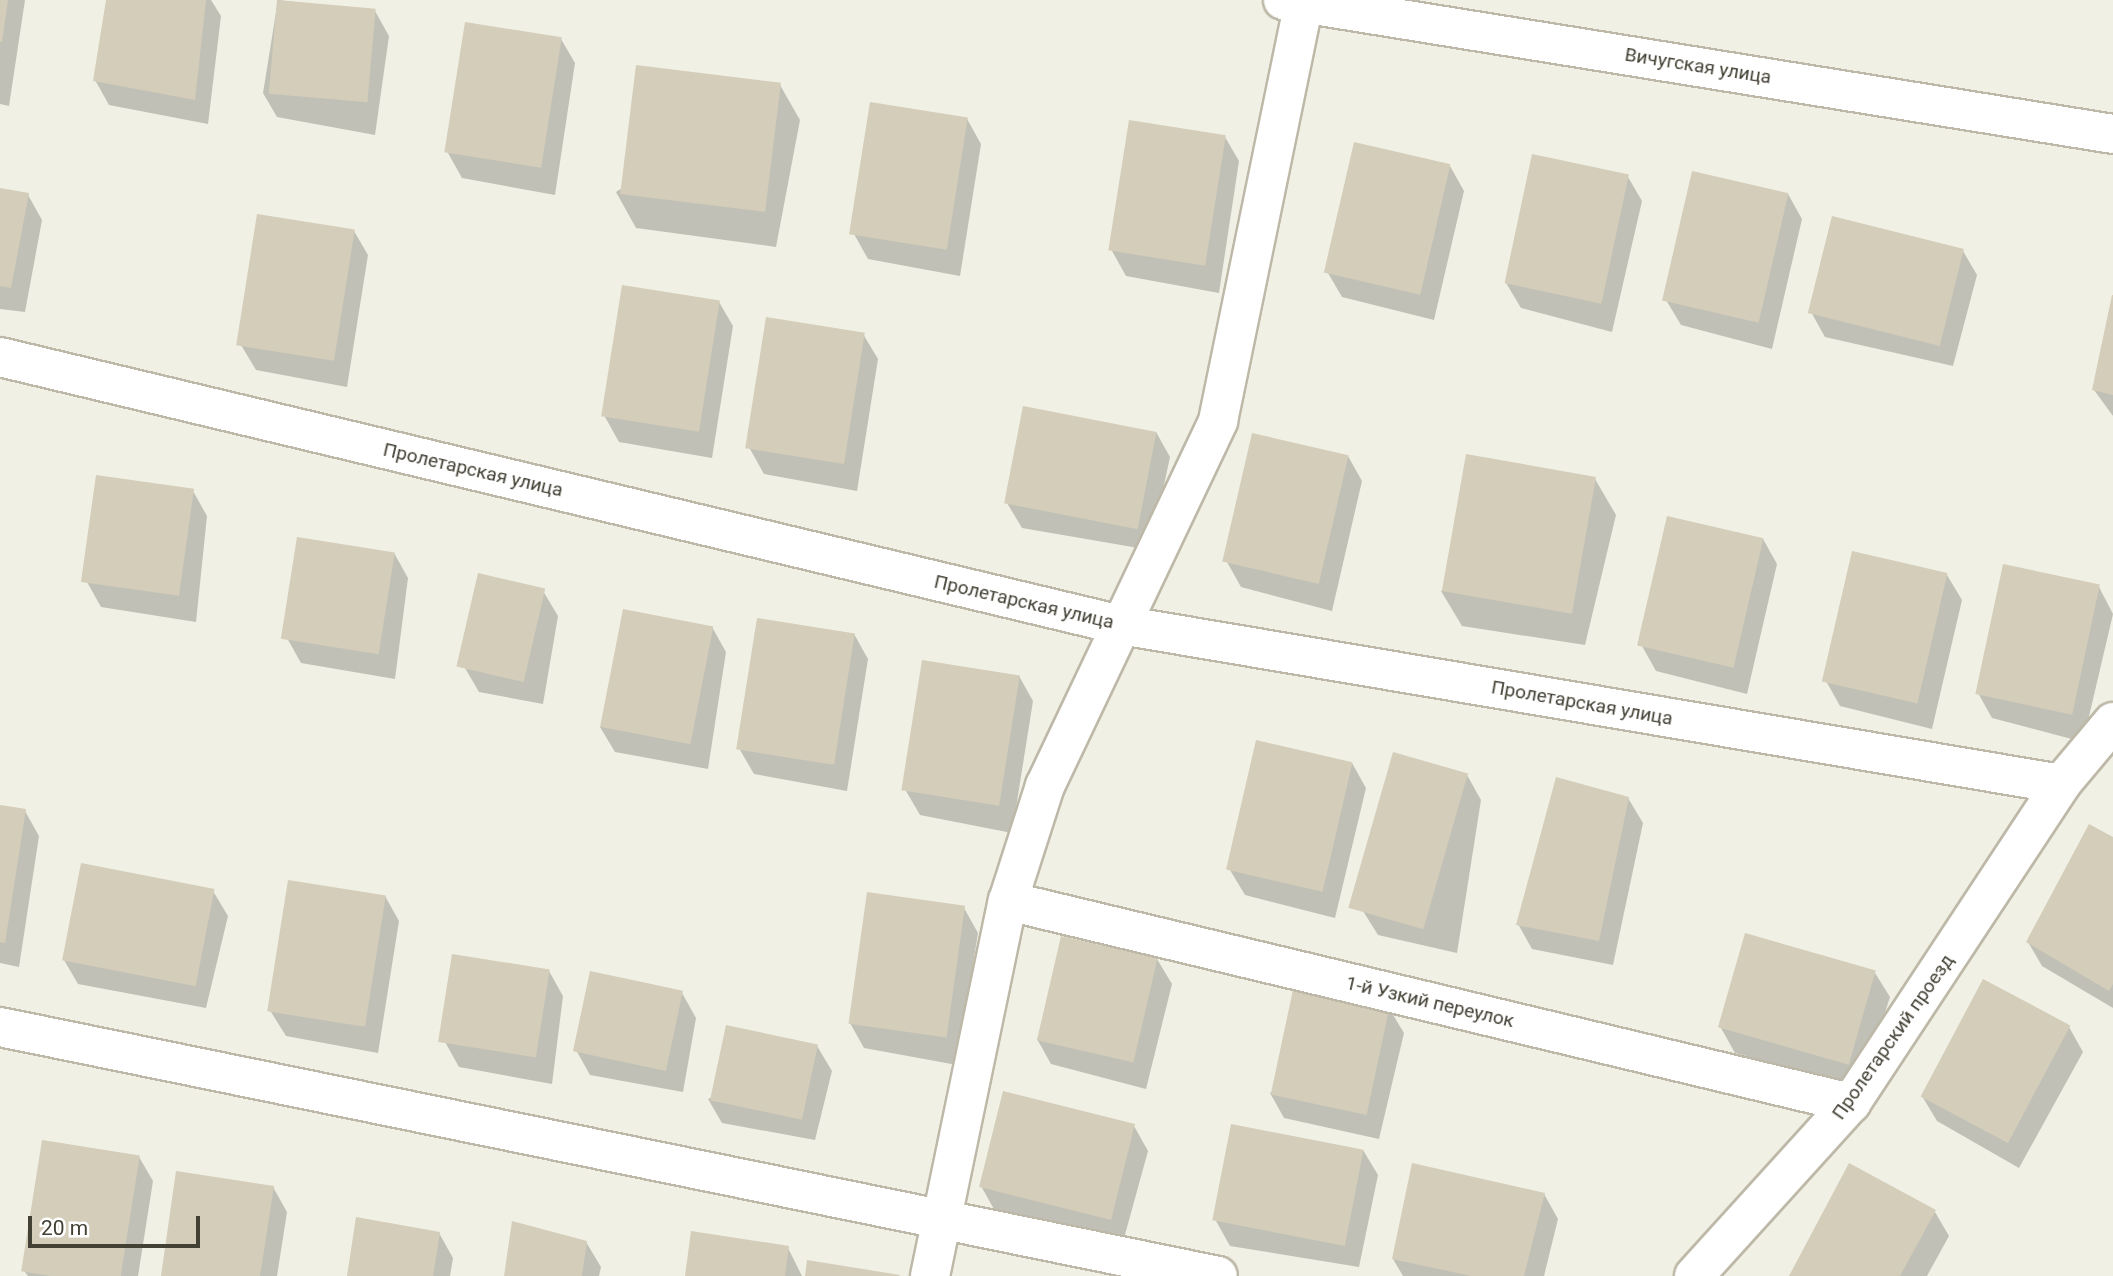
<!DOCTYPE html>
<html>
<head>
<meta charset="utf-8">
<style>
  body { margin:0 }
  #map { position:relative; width:2113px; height:1276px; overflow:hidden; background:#f1f0e4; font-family:Roboto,sans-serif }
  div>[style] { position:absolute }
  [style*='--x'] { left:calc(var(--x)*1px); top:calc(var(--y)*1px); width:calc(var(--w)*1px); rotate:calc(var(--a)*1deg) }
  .shadow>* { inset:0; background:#0003 }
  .building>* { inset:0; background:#d3cdba; transform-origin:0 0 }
  .roads { filter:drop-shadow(2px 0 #bdb8a7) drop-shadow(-2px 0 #bdb8a7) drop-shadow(0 2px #bdb8a7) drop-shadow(0 -2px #bdb8a7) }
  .street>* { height:38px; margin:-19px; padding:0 19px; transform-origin:19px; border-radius:19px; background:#fff }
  span { translate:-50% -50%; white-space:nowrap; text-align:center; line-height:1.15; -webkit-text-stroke:7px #fff; paint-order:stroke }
  .street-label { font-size:19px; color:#434034 }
  .scale { position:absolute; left:28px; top:1216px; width:172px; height:32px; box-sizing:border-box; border:4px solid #434034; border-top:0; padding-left:9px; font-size:21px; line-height:24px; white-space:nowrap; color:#434034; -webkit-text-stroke:5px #fff; paint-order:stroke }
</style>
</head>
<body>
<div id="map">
  <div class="shadow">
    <i style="clip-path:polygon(0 0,25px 0,9px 106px,0 104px)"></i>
    <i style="clip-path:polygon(107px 0,211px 0,221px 16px,208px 124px,109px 105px,95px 80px)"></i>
    <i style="clip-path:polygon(278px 0,375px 11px,389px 36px,375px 135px,277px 117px,263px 93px)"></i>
    <i style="clip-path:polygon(561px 39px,575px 63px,555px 195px,462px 178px,448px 153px)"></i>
    <i style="clip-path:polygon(780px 85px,800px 120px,776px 247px,636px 228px,616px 192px)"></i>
    <i style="clip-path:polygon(967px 119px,981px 144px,960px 276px,868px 259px,854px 234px)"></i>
    <i style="clip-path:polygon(1225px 137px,1239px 161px,1219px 293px,1126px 276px,1112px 251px)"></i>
    <i style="clip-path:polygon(1450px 166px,1464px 191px,1434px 320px,1342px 297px,1328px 273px)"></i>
    <i style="clip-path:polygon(1628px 177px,1642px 201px,1612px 332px,1521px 308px,1506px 283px)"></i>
    <i style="clip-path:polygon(0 190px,28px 195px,42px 220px,25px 312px,0 309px)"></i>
    <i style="clip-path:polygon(1788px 194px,1802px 219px,1772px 349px,1681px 325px,1666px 300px)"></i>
    <i style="clip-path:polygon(354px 231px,368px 255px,347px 387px,256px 370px,241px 345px)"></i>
    <i style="clip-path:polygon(1963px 251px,1977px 275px,1953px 366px,1825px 337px,1811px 312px)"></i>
    <i style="clip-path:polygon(2113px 297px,2113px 416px,2094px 390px)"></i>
    <i style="clip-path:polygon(719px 302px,733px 326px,712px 458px,619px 442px,605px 417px)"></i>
    <i style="clip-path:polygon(863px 334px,878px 359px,857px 491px,764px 474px,750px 449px)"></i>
    <i style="clip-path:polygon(1156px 432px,1170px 457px,1150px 550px,1022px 528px,1007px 503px)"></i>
    <i style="clip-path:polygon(1348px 456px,1362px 481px,1332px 611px,1241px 587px,1227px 562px)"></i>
    <i style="clip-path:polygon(1595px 479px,1616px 515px,1585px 645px,1462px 626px,1441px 591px)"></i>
    <i style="clip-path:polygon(193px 491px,207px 516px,196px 622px,101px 607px,87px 582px)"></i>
    <i style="clip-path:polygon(1763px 539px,1777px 564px,1747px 694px,1656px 671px,1642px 646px)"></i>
    <i style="clip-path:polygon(394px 553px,408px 578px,395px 679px,301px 663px,287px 638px)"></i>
    <i style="clip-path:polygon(1947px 575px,1962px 600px,1932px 729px,1840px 706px,1826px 681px)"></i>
    <i style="clip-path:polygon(2099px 587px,2113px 614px,2083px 742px,1992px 718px,1978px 693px)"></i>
    <i style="clip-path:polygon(543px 591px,558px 616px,543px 704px,479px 692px,465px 668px)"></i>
    <i style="clip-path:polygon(712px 627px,726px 652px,708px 769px,615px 752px,600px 727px)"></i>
    <i style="clip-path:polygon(854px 634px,868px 659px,847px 791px,754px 774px,740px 750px)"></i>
    <i style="clip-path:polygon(1019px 676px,1033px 701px,1012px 833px,920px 815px,906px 791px)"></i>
    <i style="clip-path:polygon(1352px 763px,1366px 788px,1335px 918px,1245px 895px,1230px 870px)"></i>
    <i style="clip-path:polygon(1467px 775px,1481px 800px,1457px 953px,1378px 935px,1363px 911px)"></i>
    <i style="clip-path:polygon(1628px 798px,1643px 823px,1613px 965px,1532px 949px,1518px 924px)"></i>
    <i style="clip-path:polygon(0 807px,25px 811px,39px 836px,19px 967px,0 963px)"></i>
    <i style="clip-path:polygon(2113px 839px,2113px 1008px,2042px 966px,2028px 942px)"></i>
    <i style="clip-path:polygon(213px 891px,228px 916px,206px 1008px,78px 984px,64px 960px)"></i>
    <i style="clip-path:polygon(385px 896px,399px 921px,378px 1053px,286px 1036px,271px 1012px)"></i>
    <i style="clip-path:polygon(964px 908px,978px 933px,957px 1065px,864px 1048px,850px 1023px)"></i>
    <i style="clip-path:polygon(1157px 959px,1172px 984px,1146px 1089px,1051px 1064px,1037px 1039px)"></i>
    <i style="clip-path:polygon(549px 971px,563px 996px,552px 1084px,459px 1067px,445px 1042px)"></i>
    <i style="clip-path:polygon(1875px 973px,1890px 997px,1861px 1087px,1735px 1053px,1721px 1028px)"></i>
    <i style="clip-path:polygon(682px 993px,696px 1018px,683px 1092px,590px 1075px,576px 1050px)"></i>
    <i style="clip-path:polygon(1389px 1008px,1404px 1033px,1379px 1139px,1284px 1118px,1270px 1093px)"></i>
    <i style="clip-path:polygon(2069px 1027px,2083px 1052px,2019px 1168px,1937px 1121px,1922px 1096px)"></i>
    <i style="clip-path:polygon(817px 1046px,832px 1071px,815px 1140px,722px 1123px,708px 1099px)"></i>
    <i style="clip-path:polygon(1134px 1126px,1148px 1151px,1123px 1242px,995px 1211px,981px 1186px)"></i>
    <i style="clip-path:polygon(1363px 1150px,1378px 1175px,1359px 1267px,1230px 1246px,1216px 1221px)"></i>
    <i style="clip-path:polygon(139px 1157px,153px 1181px,138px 1276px,28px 1276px,25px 1272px)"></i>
    <i style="clip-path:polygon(273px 1187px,287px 1212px,277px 1276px,163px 1276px)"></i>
    <i style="clip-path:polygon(1544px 1194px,1558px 1219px,1544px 1276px,1403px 1276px,1393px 1259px)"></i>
    <i style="clip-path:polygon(1935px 1212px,1949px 1236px,1927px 1276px,1791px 1276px)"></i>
    <i style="clip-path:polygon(439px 1233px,453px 1258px,450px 1276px,349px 1276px)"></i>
    <i style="clip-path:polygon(586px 1242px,601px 1267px,599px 1276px,506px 1276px)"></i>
    <i style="clip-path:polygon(788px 1248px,802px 1276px,687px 1276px)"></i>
  </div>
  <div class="building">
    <i style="clip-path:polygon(0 0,8px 0,2px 42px,0 42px)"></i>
    <i style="clip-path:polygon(106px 0,206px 0,195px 100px,93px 81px)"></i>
    <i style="left:277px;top:0;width:99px;height:94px;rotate:5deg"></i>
    <i style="left:465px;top:22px;width:98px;height:132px;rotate:9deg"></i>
    <i style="left:636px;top:65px;width:146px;height:130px;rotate:7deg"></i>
    <i style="left:870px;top:102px;width:99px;height:134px;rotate:9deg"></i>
    <i style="left:1129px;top:120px;width:98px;height:132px;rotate:9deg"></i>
    <i style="left:1354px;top:142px;width:99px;height:134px;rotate:13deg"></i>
    <i style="left:1532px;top:154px;width:99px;height:132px;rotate:12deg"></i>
    <i style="left:1692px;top:171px;width:99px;height:133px;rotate:13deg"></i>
    <i style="clip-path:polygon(0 188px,29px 193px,11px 288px,0 286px)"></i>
    <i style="left:257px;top:214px;width:99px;height:133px;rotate:9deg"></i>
    <i style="left:1832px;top:216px;width:136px;height:100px;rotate:14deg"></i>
    <i style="left:622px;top:285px;width:99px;height:133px;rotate:9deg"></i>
    <i style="clip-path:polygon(2112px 295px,2113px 295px,2113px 395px,2092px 390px)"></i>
    <i style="left:766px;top:317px;width:100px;height:133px;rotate:9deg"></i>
    <i style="left:1023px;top:406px;width:136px;height:99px;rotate:11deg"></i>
    <i style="left:1252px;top:433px;width:99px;height:132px;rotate:13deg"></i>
    <i style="left:1466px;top:454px;width:132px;height:139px;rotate:10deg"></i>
    <i style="left:96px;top:475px;width:99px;height:108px;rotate:8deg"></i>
    <i style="left:1667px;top:516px;width:99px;height:133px;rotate:13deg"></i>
    <i style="left:297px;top:537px;width:99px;height:103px;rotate:9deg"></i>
    <i style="left:1852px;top:551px;width:98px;height:134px;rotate:13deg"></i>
    <i style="left:2003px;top:564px;width:99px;height:133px;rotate:12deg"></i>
    <i style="left:478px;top:573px;width:69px;height:96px;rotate:13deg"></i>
    <i style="left:623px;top:609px;width:92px;height:120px;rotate:11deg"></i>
    <i style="left:757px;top:618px;width:99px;height:133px;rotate:9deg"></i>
    <i style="left:922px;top:660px;width:99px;height:132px;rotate:9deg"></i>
    <i style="left:1256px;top:740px;width:99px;height:133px;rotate:13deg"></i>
    <i style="left:1393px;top:752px;width:78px;height:162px;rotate:16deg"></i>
    <i style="clip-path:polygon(1556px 777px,1629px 797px,1599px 941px,1516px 925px)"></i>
    <i style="clip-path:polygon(0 805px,26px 809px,5px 943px,0 942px)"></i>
    <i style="clip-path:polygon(2089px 824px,2113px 837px,2113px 984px,2109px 991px,2026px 942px)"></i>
    <i style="left:81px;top:863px;width:136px;height:99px;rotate:11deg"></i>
    <i style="left:288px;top:880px;width:99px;height:133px;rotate:9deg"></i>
    <i style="left:867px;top:892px;width:99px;height:133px;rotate:8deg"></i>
    <i style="left:1745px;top:933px;width:136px;height:98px;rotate:16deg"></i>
    <i style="left:1061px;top:936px;width:99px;height:107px;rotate:13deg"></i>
    <i style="left:452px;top:954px;width:99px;height:89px;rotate:9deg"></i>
    <i style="left:590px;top:971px;width:95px;height:82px;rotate:12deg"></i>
    <i style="left:1983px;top:979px;width:99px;height:133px;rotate:28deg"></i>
    <i style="left:1294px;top:985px;width:98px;height:112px;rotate:12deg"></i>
    <i style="left:726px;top:1025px;width:94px;height:77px;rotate:12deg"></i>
    <i style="left:1003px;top:1091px;width:136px;height:99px;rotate:14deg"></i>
    <i style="left:1231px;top:1124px;width:135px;height:98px;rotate:11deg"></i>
    <i style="left:42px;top:1140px;width:99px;height:133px;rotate:9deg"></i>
    <i style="clip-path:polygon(1412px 1163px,1545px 1193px,1524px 1276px,1471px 1276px,1392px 1259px)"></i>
    <i style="clip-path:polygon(1849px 1163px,1936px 1210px,1900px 1276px,1789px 1276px)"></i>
    <i style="clip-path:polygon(176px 1171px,274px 1186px,260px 1276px,161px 1276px)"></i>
    <i style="clip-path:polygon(356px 1217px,440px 1232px,433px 1276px,347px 1276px)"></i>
    <i style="clip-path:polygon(512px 1221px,587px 1241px,582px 1276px,504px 1276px)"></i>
    <i style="clip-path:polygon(691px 1231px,789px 1246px,785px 1276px,685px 1276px)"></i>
    <i style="clip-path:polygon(807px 1260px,900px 1275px,899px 1276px,805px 1276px)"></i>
  </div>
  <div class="roads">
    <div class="street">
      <i style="--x:1283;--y:0;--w:841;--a:9.17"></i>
      <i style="--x:0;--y:357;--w:1153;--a:13.45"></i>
      <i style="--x:1121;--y:625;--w:953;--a:9.6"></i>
      <i style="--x:1008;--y:901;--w:867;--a:13.48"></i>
      <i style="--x:0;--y:1027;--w:1243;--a:11.55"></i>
      <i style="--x:930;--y:1276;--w:383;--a:-78.3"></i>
      <i style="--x:1008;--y:901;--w:121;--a:-72.2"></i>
      <i style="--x:1045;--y:786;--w:404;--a:-64.6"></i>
      <i style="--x:1218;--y:421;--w:428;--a:-78.4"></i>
      <i style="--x:1694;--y:1276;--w:234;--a:-47.8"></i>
      <i style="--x:1851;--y:1103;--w:382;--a:-56.6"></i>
      <i style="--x:2061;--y:784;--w:81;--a:-50"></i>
    </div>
  </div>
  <div class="street-label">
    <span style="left:1698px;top:66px;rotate:9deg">Вичугская улица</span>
    <span style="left:473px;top:470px;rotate:13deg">Пролетарская улица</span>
    <span style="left:1024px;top:602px;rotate:13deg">Пролетарская улица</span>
    <span style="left:1582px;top:703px;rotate:10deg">Пролетарская улица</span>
    <span style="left:1430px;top:1002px;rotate:13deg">1-й Узкий переулок</span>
    <span style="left:1893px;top:1037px;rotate:-55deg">Пролетарский проезд</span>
  </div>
  <div class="scale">20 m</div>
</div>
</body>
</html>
